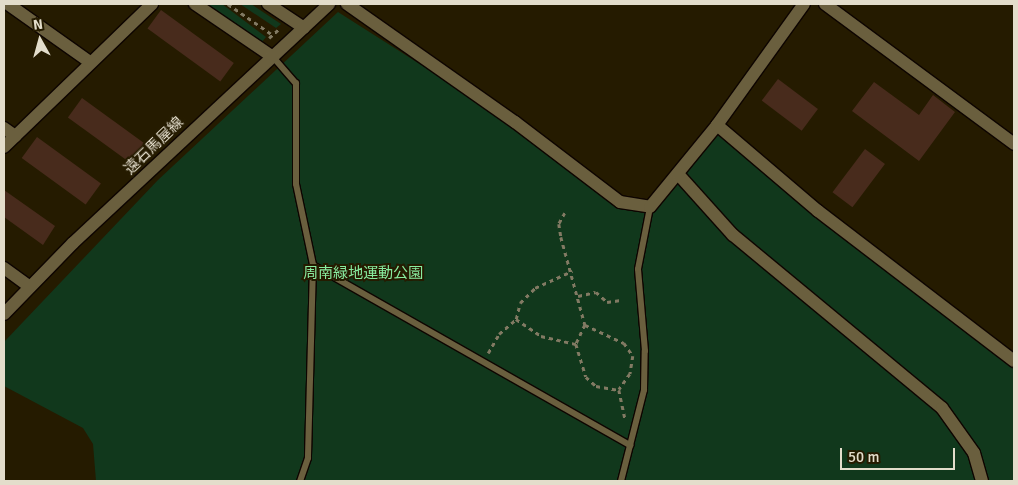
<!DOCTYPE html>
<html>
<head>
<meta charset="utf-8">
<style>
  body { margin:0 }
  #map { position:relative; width:1018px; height:485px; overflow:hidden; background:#251b00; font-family:Signika,"Noto Sans JP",sans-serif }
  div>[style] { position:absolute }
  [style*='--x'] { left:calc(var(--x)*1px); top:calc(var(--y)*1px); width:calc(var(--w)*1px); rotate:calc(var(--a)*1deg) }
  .green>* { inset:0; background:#11381c }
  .building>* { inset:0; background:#482b1c; transform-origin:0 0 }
  .path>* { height:2.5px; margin-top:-1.25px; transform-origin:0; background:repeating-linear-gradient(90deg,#827a63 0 4px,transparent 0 8px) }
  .roads { filter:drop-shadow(1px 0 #0e0500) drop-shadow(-1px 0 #0e0500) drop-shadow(0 1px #0e0500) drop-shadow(0 -1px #0e0500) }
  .lane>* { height:6px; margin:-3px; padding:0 3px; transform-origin:3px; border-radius:3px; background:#6a5f3e }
  .street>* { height:12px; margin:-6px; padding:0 6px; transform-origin:6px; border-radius:6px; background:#6a5f3e }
  .secondary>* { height:12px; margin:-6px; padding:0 6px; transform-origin:6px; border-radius:6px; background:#6a5f3e }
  span { translate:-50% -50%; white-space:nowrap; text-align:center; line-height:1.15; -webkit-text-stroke:4px #251b00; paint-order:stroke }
  .street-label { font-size:15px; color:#e3ddcb }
  .park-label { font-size:15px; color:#88ec9f }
  .frame { position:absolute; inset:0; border:5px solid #e3ddcb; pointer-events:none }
  .north { position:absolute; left:15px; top:15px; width:50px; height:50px; -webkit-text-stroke:4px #251b00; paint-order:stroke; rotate:353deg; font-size:14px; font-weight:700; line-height:20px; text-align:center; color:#e3ddcb }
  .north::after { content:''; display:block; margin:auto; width:18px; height:22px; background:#e3ddcb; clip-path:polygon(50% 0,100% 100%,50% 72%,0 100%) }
  .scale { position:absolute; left:840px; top:448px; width:115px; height:22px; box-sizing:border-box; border:2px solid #e3ddcb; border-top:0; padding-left:6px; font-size:15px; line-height:18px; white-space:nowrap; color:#e3ddcb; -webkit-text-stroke:4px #251b00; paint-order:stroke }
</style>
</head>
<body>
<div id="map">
  <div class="green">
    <i style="clip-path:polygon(207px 4px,222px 4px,266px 37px,261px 43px)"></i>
    <i style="clip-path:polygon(240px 4px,251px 4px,281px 24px,276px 28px)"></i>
    <i style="clip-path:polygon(338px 12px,528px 133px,624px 206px,646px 207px,714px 124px,1014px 360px,1014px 481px,96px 481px,93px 444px,83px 428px,4px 386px,4px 342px,158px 180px)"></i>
  </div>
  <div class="building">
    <i style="left:161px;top:10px;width:90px;height:23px;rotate:36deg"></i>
    <i style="left:778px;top:79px;width:50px;height:27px;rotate:37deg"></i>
    <i style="clip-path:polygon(874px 82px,919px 115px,933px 95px,955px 112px,919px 161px,852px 111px)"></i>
    <i style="left:82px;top:98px;width:77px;height:24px;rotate:36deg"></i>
    <i style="left:37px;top:137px;width:79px;height:26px;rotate:36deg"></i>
    <i style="left:865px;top:149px;width:25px;height:54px;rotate:37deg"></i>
    <i style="clip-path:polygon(4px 190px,55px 226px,43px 245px,4px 217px)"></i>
  </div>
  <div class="path">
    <i style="--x:228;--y:4;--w:55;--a:34.6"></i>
    <i style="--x:269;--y:38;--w:15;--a:-42"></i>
    <i style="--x:565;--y:213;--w:13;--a:119"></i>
    <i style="--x:559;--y:224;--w:13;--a:81"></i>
    <i style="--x:561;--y:237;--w:91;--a:74.7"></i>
    <i style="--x:585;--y:325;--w:21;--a:115"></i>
    <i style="--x:576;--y:344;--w:34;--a:73"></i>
    <i style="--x:586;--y:377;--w:13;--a:42"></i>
    <i style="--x:596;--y:386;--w:23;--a:10"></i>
    <i style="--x:578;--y:296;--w:18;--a:-13"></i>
    <i style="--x:596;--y:292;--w:15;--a:42"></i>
    <i style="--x:607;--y:302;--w:14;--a:-8"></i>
    <i style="--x:516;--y:319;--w:30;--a:34"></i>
    <i style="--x:541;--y:336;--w:36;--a:13"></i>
    <i style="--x:585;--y:325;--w:43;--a:24.8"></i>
    <i style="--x:624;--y:343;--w:16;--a:55"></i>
    <i style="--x:633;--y:356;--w:18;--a:99"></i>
    <i style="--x:630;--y:374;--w:19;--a:125"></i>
    <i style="--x:619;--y:390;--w:30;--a:78"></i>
    <i style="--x:488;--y:353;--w:22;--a:-60"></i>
    <i style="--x:499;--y:334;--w:23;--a:-41"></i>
    <i style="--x:516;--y:319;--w:16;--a:-76"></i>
    <i style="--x:520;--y:303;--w:21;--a:-45"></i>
    <i style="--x:535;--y:288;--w:41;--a:-24.7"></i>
  </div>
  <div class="roads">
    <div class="lane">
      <i style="--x:273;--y:57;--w:35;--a:49"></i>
      <i style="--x:296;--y:83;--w:101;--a:90"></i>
      <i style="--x:296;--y:184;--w:83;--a:78.1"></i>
      <i style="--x:313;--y:265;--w:193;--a:91.5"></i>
      <i style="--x:308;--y:458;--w:24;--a:109"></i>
      <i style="--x:313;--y:265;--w:365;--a:29.6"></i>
      <i style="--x:621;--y:481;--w:94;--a:-75.8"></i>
      <i style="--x:644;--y:390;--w:39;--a:-89"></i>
      <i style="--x:645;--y:351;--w:82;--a:-94.9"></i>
      <i style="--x:638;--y:269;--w:63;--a:-79"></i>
    </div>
    <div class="street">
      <i style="--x:8;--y:4;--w:100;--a:35.3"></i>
      <i style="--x:268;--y:4;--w:43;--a:33.7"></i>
      <i style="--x:347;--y:4;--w:205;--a:35.1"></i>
      <i style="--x:515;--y:122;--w:132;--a:37.3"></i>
      <i style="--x:620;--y:202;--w:30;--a:9"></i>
      <i style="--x:650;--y:207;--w:106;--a:-50.7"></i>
      <i style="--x:717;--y:125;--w:149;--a:-54.3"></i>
      <i style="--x:825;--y:4;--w:235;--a:36.5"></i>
      <i style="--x:717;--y:125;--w:133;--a:40.4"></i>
      <i style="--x:818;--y:211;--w:247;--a:37.4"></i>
      <i style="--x:4;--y:128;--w:14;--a:36"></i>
      <i style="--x:4;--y:147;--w:206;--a:-44"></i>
      <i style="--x:678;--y:174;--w:82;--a:48"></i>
      <i style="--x:733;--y:235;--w:271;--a:39.6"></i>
      <i style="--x:942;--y:408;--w:55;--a:54.6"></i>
      <i style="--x:974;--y:453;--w:29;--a:74"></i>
    </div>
    <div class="secondary">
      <i style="--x:195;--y:4;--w:94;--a:34.2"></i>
      <i style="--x:4;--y:268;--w:32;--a:36"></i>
      <i style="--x:4;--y:314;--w:99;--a:-45.8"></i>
      <i style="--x:73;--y:243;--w:350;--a:-43"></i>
    </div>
  </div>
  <div class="street-label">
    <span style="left:154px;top:146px;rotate:-44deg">遠石馬屋線</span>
  </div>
  <div class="park-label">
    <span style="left:363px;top:274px">周南緑地運動公園</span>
  </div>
  <div class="frame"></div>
  <div class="north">N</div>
  <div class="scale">50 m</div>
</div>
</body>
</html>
